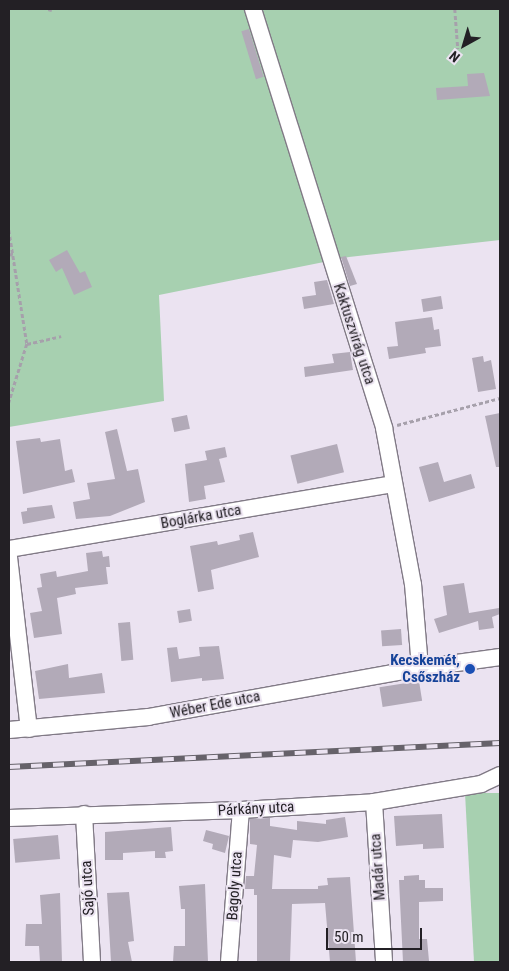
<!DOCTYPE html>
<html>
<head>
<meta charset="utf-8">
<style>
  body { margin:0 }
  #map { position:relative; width:509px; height:971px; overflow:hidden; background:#ebe3f1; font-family:"Roboto Condensed",sans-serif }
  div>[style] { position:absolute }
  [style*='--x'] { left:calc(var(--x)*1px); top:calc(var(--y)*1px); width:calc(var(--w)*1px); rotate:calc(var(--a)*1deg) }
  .green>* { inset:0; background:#a7d0b0 }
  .building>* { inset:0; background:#b2aab8; transform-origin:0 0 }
  .path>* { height:2.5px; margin-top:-1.25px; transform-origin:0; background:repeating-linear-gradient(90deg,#a6a0ab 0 4px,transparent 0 6.5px) }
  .roads { filter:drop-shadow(1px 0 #817a86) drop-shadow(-1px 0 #817a86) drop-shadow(0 1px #817a86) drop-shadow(0 -1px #817a86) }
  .minor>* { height:16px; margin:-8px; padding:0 8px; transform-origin:8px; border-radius:8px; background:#fff }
  .rail>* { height:5.5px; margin-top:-2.75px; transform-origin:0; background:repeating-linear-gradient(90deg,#ebe3f1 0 11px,#66626a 0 22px); box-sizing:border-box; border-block:1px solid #66626a }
  .dots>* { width:14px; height:14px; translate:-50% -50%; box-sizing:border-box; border:2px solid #ebe3f1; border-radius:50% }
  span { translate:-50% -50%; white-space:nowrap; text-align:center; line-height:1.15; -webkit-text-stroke:4px #ebe3f1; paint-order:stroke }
  .street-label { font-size:15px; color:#232025 }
  .transit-label { font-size:15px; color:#164399; font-weight:700 }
  .right { translate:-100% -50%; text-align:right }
  .frame { position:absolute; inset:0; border:10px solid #232025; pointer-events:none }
  .north { position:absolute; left:439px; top:20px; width:50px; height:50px; -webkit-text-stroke:4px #ebe3f1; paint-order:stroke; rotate:219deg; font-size:14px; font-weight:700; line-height:20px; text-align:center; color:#232025 }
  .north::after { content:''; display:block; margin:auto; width:18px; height:22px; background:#232025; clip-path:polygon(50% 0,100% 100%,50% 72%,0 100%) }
  .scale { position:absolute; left:326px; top:928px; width:96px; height:22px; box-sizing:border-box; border:2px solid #232025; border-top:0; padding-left:6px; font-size:15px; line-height:18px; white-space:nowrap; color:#232025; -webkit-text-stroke:4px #ebe3f1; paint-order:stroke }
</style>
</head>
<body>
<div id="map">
  <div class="green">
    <i style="clip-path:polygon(9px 9px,500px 9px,500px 240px,349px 257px,159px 295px,164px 401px,9px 427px)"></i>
    <i style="clip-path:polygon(465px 793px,500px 793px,500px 962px,474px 962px)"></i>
  </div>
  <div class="building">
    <i style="left:249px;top:29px;width:50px;height:8px;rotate:73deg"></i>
    <i style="clip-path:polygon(484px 73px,490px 96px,437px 100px,436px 88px,468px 86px,467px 74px)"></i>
    <i style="clip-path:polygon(67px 250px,80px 273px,85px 271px,92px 287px,74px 295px,62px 268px,56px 272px,49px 260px)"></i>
    <i style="clip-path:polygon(346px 256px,357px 284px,350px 286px,341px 257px)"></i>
    <i style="clip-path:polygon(327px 280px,334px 304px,304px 309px,302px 297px,316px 295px,314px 282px)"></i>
    <i style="left:441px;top:296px;width:13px;height:20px;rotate:81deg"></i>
    <i style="clip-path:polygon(432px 317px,434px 330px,439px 329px,441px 346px,425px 348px,426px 353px,389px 359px,387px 347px,398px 346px,395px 322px)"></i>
    <i style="clip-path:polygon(350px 352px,353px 370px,305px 377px,304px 367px,334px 363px,332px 354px)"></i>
    <i style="clip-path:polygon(483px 356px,484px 362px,491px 360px,496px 389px,478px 392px,472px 358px)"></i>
    <i style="clip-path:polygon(500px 413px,500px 467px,496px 467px,485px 416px)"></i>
    <i style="left:187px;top:415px;width:14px;height:16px;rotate:78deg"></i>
    <i style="clip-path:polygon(117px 429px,127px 471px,138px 469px,145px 502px,110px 516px,76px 519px,73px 502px,90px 499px,87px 483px,115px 479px,105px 432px)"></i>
    <i style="clip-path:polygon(40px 438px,41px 442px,60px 439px,65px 471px,72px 469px,75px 482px,23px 494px,16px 441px)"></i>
    <i style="left:337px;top:444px;width:29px;height:48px;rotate:76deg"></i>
    <i style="clip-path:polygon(225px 447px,227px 457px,219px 459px,225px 482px,204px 486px,206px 499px,189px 502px,185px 464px,207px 460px,205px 451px)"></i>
    <i style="clip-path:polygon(438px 462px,444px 482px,471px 474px,475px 488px,429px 502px,419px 467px)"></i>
    <i style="clip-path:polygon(52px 505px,55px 518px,23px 524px,21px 512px,27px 511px,27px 508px)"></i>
    <i style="clip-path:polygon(253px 532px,259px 557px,211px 570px,214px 589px,198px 592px,190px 546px,217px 541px,218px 545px,240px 540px,239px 535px)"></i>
    <i style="clip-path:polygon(102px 551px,103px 557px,109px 556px,110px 567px,106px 567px,108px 584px,75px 588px,76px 594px,57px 598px,62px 634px,34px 638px,30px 613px,42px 611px,37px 588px,42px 587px,40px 574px,56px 571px,57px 577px,88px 571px,86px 553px)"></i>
    <i style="clip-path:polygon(464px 583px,469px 613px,499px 608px,500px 614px,492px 617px,494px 628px,479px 630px,478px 621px,439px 633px,434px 619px,447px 615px,443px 586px)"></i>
    <i style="left:190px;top:609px;width:12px;height:13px;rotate:81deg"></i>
    <i style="left:130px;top:622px;width:38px;height:12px;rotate:85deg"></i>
    <i style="left:401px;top:629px;width:16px;height:20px;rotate:86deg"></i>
    <i style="clip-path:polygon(219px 646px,224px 679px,202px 681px,202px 678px,171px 682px,167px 648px,177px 647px,179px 659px,200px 656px,199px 647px)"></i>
    <i style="clip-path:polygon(68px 664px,69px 678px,102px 673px,105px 693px,39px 699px,35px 671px)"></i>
    <i style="left:419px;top:681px;width:20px;height:40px;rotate:81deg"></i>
    <i style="clip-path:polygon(442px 814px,444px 848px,423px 849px,423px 844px,396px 846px,394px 816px)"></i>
    <i style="clip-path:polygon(345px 817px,348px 837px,318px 842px,293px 840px,291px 858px,274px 855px,272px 889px,318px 889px,318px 886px,328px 885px,327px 878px,350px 877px,356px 962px,330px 962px,325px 903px,292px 904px,290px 962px,257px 962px,257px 895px,254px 895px,254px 889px,245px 889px,246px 876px,254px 876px,257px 845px,250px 844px,250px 819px,270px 818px,270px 826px,297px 830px,297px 821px,326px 824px,326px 820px)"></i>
    <i style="clip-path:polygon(171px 827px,173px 851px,165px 852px,166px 858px,155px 858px,155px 851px,123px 853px,123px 860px,105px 860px,105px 832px)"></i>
    <i style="clip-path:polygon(206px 830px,229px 836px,225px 853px,212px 849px,213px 844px,203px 841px)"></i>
    <i style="left:58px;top:835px;width:24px;height:45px;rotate:85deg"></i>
    <i style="clip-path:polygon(419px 875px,419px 880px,425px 880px,425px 888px,443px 888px,443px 901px,419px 902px,419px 939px,427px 939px,429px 961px,403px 962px,399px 880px,404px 880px,404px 876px)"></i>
    <i style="clip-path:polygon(205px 884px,208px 962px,173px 962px,174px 946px,185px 946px,185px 909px,181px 909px,179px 886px)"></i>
    <i style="clip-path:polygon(129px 892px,134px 941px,128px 942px,132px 962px,111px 962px,107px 893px)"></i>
    <i style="clip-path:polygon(60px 893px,62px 962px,40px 962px,39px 946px,25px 946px,26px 924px,42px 924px,40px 895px)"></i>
  </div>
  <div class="path">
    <i style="--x:48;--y:9;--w:4;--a:14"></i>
    <i style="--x:455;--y:9;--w:40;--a:85.7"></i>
    <i style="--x:9;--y:230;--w:115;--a:81"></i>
    <i style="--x:27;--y:344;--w:61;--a:107.2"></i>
    <i style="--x:9;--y:255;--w:5;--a:-22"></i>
    <i style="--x:27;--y:344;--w:35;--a:-13"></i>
    <i style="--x:397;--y:425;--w:106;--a:-14.7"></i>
  </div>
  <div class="roads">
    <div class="minor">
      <i style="--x:253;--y:9;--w:439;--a:72.6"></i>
      <i style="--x:384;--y:428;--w:159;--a:79.5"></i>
      <i style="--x:413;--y:584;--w:84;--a:85.2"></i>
      <i style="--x:9;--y:549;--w:390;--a:-9.6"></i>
      <i style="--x:9;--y:557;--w:173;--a:83.4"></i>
      <i style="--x:9;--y:730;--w:140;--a:-5.3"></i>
      <i style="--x:148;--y:717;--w:276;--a:-10.2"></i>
      <i style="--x:420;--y:668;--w:81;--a:-7.8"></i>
      <i style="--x:374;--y:802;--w:160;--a:86.4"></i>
      <i style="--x:84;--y:814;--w:148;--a:86.9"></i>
      <i style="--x:9;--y:818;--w:232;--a:-2"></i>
      <i style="--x:241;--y:810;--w:133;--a:-3.4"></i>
      <i style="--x:374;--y:802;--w:109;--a:-9.5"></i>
      <i style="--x:481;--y:784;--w:21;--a:-25"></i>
      <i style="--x:229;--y:962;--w:152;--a:-85.5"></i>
    </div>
  </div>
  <div class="rail">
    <i style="--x:9;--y:767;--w:492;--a:-2.8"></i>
  </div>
  <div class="dots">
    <i style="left:470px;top:669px;background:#1a4fb4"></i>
  </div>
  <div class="street-label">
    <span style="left:354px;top:334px;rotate:72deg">Kaktuszvirág utca</span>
    <span style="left:201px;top:517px;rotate:-10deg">Boglárka utca</span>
    <span style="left:215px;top:705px;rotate:-11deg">Wéber Ede utca</span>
    <span style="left:256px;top:809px;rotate:-3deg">Párkány utca</span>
    <span style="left:378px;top:867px;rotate:-94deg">Madár utca</span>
    <span style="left:235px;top:886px;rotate:-86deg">Bagoly utca</span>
    <span style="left:88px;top:888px;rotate:-93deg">Sajó utca</span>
  </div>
  <div class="transit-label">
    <span class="right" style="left:460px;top:669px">Kecskemét,<br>Csőszház</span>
  </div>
  <div class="frame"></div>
  <div class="north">N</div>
  <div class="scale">50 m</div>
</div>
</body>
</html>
